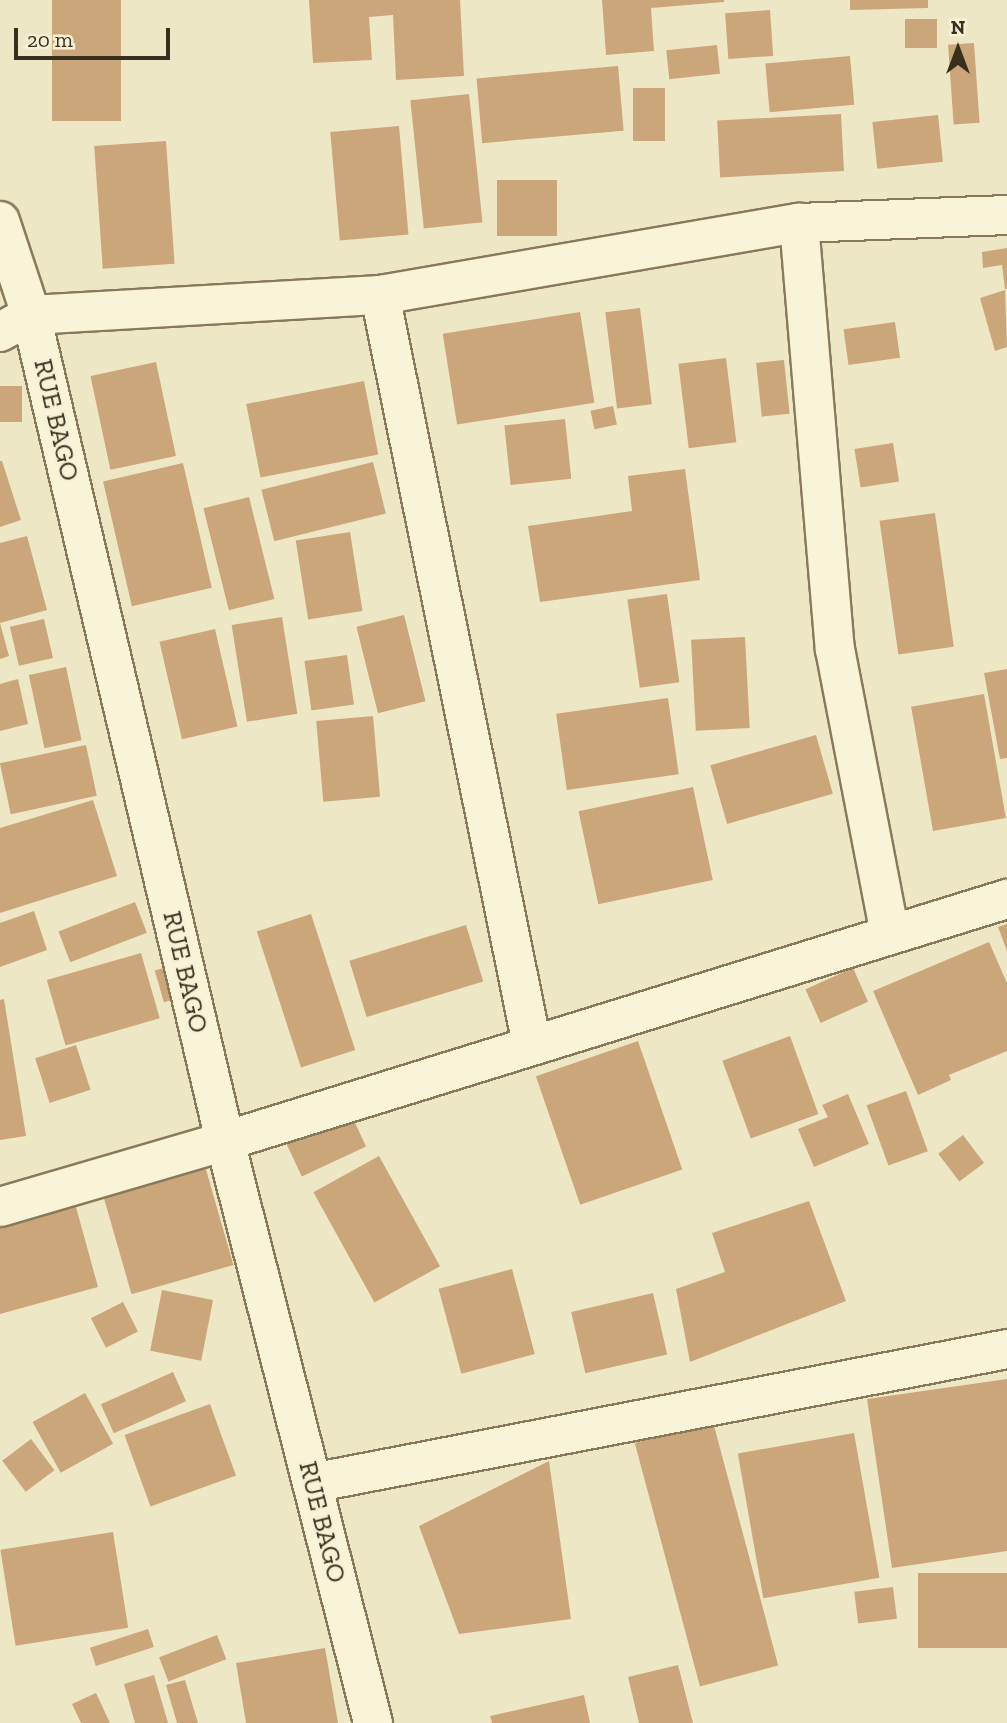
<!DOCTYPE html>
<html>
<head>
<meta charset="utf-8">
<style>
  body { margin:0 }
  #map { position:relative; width:1007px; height:1723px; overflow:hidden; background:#eee7c5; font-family:"Zilla Slab",serif }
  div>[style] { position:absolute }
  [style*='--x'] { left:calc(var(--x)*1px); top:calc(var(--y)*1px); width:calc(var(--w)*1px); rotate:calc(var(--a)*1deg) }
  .building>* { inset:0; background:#cca67b; transform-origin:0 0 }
  .roads { filter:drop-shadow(2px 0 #89795b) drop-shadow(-2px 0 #89795b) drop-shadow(0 2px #89795b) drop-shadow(0 -2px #89795b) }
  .street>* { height:38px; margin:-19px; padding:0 19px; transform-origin:19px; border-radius:19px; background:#f9f3d8 }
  span { translate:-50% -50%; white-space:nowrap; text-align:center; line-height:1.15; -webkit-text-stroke:5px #f6f0d4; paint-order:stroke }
  .street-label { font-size:26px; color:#392f1f }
  .north { position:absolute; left:923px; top:14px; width:70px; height:70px; -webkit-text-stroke:5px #f6f0d4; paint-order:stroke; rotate:0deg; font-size:19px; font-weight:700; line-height:28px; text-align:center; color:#392f1f }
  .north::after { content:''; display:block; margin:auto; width:24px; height:32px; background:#392f1f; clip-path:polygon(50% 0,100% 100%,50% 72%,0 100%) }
  .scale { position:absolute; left:14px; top:28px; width:156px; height:32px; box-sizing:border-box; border:4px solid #392f1f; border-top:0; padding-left:9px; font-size:21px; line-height:24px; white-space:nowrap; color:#392f1f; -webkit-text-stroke:5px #f6f0d4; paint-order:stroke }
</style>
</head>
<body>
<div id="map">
  <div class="building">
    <i style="left:52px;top:0;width:69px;height:121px"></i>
    <i style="clip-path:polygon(309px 0,460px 0,464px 76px,396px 80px,393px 15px,369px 17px,372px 60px,313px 63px)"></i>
    <i style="clip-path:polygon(602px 0,724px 0,724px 2px,651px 8px,654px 51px,606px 55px)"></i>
    <i style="clip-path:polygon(850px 0,928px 0,928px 8px,850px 10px)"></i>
    <i style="left:770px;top:10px;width:46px;height:45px;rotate:86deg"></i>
    <i style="left:905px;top:19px;width:32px;height:29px"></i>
    <i style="left:974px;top:43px;width:80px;height:26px;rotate:86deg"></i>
    <i style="left:717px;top:45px;width:29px;height:51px;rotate:84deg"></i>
    <i style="left:850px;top:56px;width:49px;height:85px;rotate:85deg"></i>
    <i style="left:618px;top:66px;width:65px;height:142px;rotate:85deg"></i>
    <i style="left:633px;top:88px;width:32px;height:53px"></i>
    <i style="left:469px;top:94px;width:129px;height:59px;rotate:84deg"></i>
    <i style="left:841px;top:114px;width:57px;height:124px;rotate:87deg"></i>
    <i style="left:938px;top:115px;width:47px;height:66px;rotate:84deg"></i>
    <i style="left:399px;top:126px;width:109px;height:69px;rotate:85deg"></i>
    <i style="left:166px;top:141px;width:123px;height:72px;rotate:86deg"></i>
    <i style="left:497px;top:180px;width:60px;height:56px"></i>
    <i style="clip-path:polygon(1007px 248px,1007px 289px,1005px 289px,1002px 265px,983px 268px,982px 252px)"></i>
    <i style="clip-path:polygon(1005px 290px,1007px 347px,995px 351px,980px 298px)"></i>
    <i style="left:640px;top:308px;width:97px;height:35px;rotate:83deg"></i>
    <i style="left:580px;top:312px;width:92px;height:139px;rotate:81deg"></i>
    <i style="left:895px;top:322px;width:36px;height:52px;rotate:82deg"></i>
    <i style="left:726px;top:358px;width:85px;height:48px;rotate:83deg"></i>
    <i style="left:784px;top:360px;width:54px;height:28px;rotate:84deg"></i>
    <i style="left:156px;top:362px;width:96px;height:67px;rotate:78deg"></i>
    <i style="left:364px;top:381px;width:75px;height:120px;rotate:79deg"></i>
    <i style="left:0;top:386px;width:22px;height:36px"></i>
    <i style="left:613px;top:406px;width:19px;height:23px;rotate:78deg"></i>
    <i style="left:565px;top:419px;width:60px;height:61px;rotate:84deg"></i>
    <i style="left:893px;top:443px;width:39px;height:39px;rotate:81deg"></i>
    <i style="clip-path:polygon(0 461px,2px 461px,21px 520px,0 527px)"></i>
    <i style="left:373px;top:462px;width:53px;height:115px;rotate:76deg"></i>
    <i style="left:183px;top:463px;width:128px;height:82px;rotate:77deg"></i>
    <i style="clip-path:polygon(685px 469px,700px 580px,540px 602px,528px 526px,632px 511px,628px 476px)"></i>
    <i style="left:249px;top:497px;width:105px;height:47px;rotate:76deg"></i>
    <i style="left:935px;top:513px;width:135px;height:56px;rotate:82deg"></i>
    <i style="left:350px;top:532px;width:80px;height:55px;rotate:81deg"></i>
    <i style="clip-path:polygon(27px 536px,47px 610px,0 623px,0 543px)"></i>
    <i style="left:667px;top:594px;width:89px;height:40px;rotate:82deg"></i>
    <i style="left:404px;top:615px;width:89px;height:49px;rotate:76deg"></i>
    <i style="left:282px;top:617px;width:98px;height:51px;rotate:81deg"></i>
    <i style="left:44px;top:619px;width:40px;height:35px;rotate:77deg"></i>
    <i style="clip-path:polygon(0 623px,9px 656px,0 659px)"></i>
    <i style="left:215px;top:629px;width:100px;height:57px;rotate:77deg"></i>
    <i style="left:745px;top:637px;width:91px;height:54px;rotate:87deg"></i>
    <i style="left:347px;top:655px;width:50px;height:43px;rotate:82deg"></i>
    <i style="left:66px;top:667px;width:75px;height:38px;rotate:78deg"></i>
    <i style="clip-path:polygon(1007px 669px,1007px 758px,1000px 759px,984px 673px)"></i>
    <i style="clip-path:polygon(18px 679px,28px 724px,0 731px,0 684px)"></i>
    <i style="left:984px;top:694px;width:126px;height:74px;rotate:80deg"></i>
    <i style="left:668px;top:698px;width:77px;height:113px;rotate:82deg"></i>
    <i style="left:373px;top:716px;width:81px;height:57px;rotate:85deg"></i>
    <i style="left:816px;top:735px;width:61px;height:110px;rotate:74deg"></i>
    <i style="left:86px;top:745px;width:52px;height:88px;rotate:78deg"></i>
    <i style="left:693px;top:787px;width:95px;height:117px;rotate:78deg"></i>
    <i style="clip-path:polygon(93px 800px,117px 876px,0 913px,0 828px)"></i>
    <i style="left:135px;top:902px;width:33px;height:82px;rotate:69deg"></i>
    <i style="clip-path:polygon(34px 911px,47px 950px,0 967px,0 923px)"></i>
    <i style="left:311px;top:914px;width:143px;height:57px;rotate:72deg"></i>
    <i style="clip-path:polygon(1007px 924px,1007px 951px,998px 927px)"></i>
    <i style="left:466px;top:925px;width:59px;height:122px;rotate:73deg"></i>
    <i style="clip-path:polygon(989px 942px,1007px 983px,1007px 1051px,949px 1075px,951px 1080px,918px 1095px,873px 991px)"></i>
    <i style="left:141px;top:953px;width:68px;height:98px;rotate:74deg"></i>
    <i style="left:174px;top:965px;width:33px;height:20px;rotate:74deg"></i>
    <i style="left:853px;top:968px;width:37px;height:52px;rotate:66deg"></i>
    <i style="clip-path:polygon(4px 999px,26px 1136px,0 1140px,0 1000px)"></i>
    <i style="left:790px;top:1036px;width:83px;height:72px;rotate:70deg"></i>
    <i style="left:638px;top:1041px;width:136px;height:108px;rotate:71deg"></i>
    <i style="left:76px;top:1045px;width:47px;height:43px;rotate:72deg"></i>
    <i style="left:906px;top:1091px;width:64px;height:42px;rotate:70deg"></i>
    <i style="clip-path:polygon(848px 1094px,869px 1144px,814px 1167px,798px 1129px,828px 1117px,822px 1105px)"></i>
    <i style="left:350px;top:1112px;width:38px;height:71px;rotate:65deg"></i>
    <i style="left:963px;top:1135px;width:35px;height:31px;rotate:53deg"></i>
    <i style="left:379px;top:1156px;width:126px;height:75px;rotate:61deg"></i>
    <i style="left:205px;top:1166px;width:103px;height:106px;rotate:74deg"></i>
    <i style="clip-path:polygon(809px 1201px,846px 1301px,690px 1362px,676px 1289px,725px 1272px,712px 1233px)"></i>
    <i style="clip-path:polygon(76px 1207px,98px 1287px,0 1314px,0 1227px)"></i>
    <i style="left:512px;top:1269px;width:88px;height:76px;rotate:75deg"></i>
    <i style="left:162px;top:1290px;width:52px;height:62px;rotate:11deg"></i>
    <i style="left:653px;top:1293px;width:63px;height:84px;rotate:77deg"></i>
    <i style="left:123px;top:1302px;width:33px;height:36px;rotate:63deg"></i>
    <i style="left:173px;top:1372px;width:32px;height:79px;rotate:66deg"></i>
    <i style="clip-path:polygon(1007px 1379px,1007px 1551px,892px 1568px,867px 1399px)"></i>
    <i style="left:85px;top:1393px;width:58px;height:60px;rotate:61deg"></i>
    <i style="left:210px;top:1404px;width:76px;height:91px;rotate:70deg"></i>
    <i style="left:713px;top:1422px;width:252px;height:81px;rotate:75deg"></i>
    <i style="left:854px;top:1433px;width:147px;height:118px;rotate:80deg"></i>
    <i style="left:31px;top:1439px;width:39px;height:36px;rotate:53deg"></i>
    <i style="clip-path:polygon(549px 1461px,571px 1619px,459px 1634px,419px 1526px)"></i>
    <i style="left:113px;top:1532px;width:97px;height:114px;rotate:81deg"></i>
    <i style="left:1007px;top:1573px;width:75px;height:89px;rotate:90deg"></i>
    <i style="left:893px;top:1587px;width:32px;height:39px;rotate:83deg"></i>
    <i style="left:148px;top:1629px;width:19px;height:61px;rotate:72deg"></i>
    <i style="left:217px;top:1635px;width:26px;height:62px;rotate:69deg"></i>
    <i style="clip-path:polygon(325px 1648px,338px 1723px,246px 1723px,236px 1663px)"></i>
    <i style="clip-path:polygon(678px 1665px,693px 1723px,639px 1723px,628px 1677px)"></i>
    <i style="clip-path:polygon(154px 1675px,168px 1723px,135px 1723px,124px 1684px)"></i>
    <i style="clip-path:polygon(185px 1680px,198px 1723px,177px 1723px,166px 1685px)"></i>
    <i style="clip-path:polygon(96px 1693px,110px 1723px,81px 1723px,72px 1704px)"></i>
    <i style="clip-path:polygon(584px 1695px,590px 1723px,492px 1723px,490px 1716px)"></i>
  </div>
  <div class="roads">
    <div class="street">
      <i style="--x:0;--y:221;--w:99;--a:71.7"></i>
      <i style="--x:31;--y:315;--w:848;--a:76.78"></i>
      <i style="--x:225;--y:1141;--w:601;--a:75.73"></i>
      <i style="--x:799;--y:223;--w:428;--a:85.2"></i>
      <i style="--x:835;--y:649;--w:290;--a:79.1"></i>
      <i style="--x:380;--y:295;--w:765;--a:78.54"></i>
      <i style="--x:0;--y:332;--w:35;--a:-29"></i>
      <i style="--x:31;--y:315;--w:350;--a:-3.3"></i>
      <i style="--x:380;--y:295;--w:425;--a:-9.8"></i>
      <i style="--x:799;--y:223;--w:208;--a:-2.2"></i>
      <i style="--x:0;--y:1207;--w:234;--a:-16.3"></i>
      <i style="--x:225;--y:1141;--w:819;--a:-17.2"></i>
      <i style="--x:312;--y:1483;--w:708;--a:-10.91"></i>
    </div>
  </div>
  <div class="street-label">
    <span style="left:56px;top:420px;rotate:77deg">RUE BAGO</span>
    <span style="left:185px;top:972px;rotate:77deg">RUE BAGO</span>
    <span style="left:322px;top:1522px;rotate:76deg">RUE BAGO</span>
  </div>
  <div class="north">N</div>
  <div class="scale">20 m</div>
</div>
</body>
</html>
